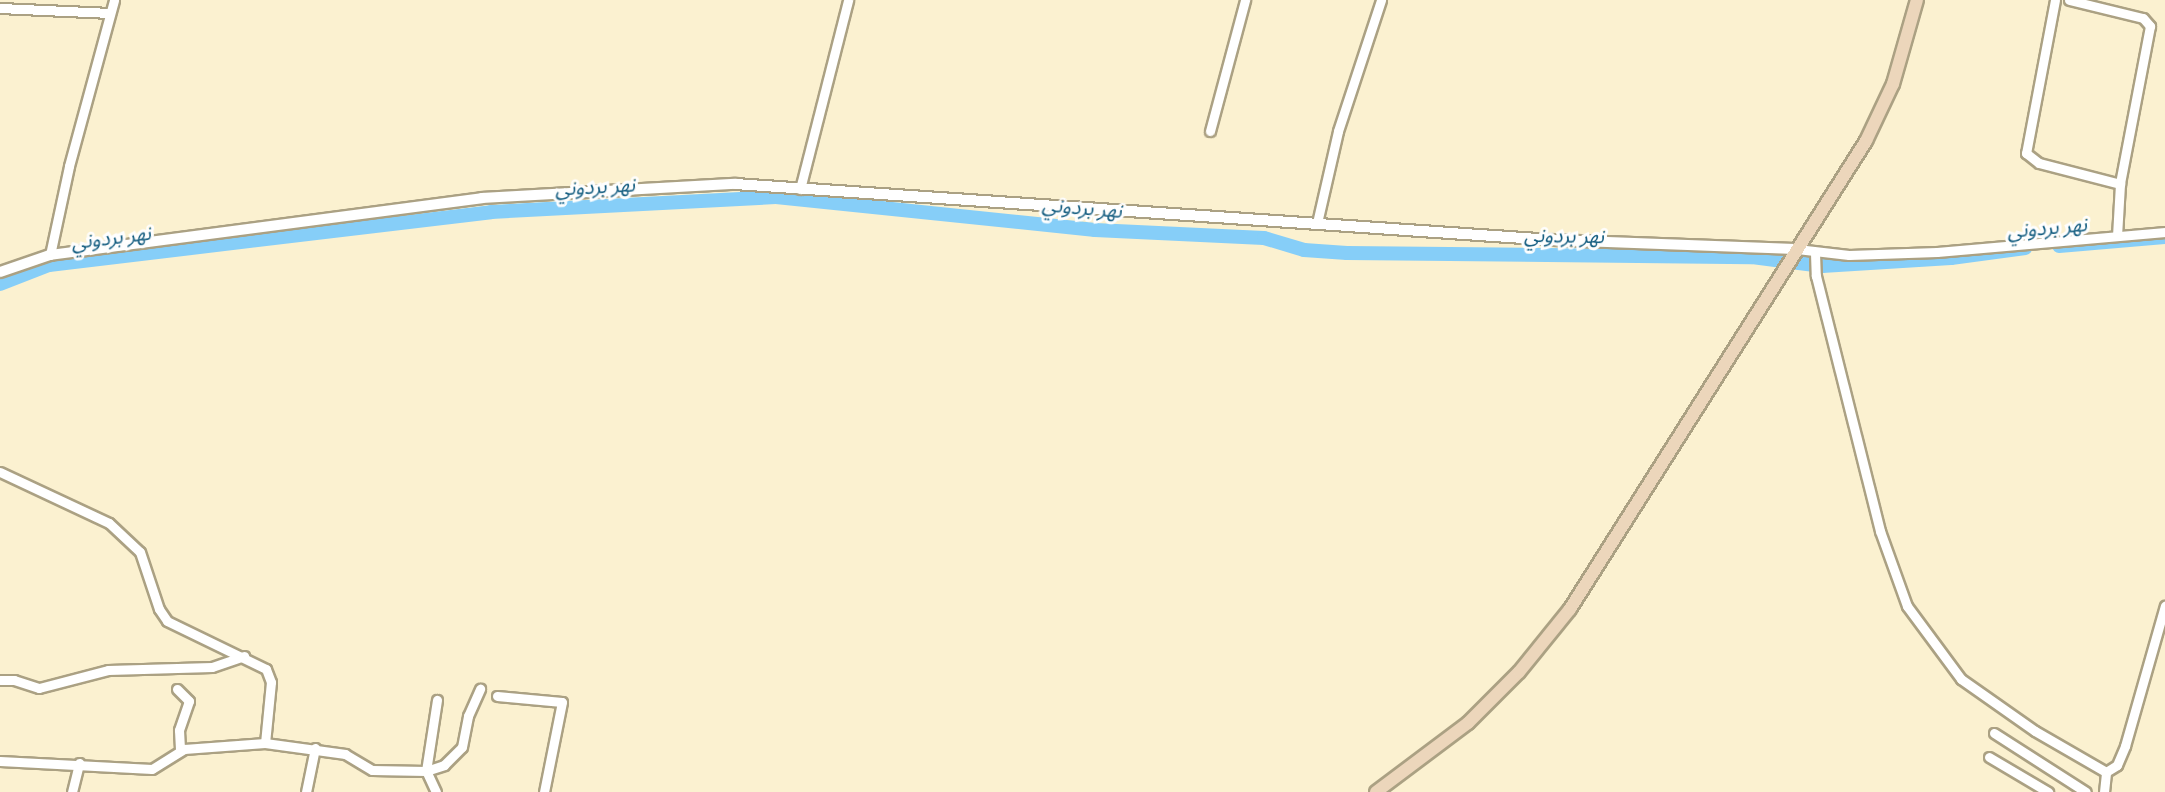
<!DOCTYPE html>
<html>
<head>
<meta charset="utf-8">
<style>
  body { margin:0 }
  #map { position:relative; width:2165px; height:792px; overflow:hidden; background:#fbf1d0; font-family:Montserrat,"Noto Sans Arabic",sans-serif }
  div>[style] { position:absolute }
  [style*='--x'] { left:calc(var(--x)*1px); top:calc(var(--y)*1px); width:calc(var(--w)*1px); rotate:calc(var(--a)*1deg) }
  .river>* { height:14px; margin:-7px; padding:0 7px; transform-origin:7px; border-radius:7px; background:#86cef8 }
  .roads { filter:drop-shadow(2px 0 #aba183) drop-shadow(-2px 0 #aba183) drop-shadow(0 2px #aba183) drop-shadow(0 -2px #aba183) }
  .minor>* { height:9px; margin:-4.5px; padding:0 4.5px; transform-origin:4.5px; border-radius:4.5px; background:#fff }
  .tertiary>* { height:10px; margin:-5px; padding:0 5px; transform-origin:5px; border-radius:5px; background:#fff }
  .secondary>* { height:12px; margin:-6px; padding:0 6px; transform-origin:6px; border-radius:6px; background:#ecd6bb }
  span { translate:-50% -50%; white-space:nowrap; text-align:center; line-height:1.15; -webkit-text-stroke:6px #fefefe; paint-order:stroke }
  .water-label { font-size:20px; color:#145d80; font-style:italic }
</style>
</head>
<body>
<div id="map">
  <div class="river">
    <i style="--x:2059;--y:246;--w:106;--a:-4.9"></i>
    <i style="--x:0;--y:284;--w:53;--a:-21.2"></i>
    <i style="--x:49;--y:265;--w:445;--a:-6.8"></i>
    <i style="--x:491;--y:212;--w:285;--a:-3"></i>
    <i style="--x:776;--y:197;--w:321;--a:5.9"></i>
    <i style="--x:1095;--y:230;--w:169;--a:2.7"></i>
    <i style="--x:1264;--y:238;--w:42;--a:16.7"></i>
    <i style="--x:1304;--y:250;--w:43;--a:4"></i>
    <i style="--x:1347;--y:253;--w:405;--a:0.6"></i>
    <i style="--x:1752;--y:257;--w:71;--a:7.3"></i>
    <i style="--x:1822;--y:266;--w:129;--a:-3.5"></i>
    <i style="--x:1951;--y:258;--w:75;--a:-7.7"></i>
  </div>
  <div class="roads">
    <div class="minor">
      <i style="--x:2055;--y:0;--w:156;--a:100.7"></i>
      <i style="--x:2026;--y:153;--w:16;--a:38"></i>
      <i style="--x:2039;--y:163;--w:84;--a:14.5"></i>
      <i style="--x:2069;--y:0;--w:76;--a:13.7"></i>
      <i style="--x:2143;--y:18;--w:11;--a:49"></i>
      <i style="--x:2150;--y:26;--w:161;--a:100.8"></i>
      <i style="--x:2120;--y:184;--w:52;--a:93.3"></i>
      <i style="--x:0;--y:8;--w:110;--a:2.6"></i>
      <i style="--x:1210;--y:131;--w:136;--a:-75"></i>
      <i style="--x:800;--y:189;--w:195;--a:-75.7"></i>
      <i style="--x:1317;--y:223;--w:94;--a:-77.1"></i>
      <i style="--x:1338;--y:131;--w:138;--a:-71.8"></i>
      <i style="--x:1797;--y:249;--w:52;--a:6.6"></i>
      <i style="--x:1849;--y:255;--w:88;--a:-2"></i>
      <i style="--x:1937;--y:252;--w:229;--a:-5"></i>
      <i style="--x:1815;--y:253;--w:23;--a:88"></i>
      <i style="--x:1816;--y:276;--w:263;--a:75.9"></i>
      <i style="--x:1880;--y:531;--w:80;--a:70.2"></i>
      <i style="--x:1907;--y:606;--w:91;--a:53.5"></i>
      <i style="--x:1961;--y:679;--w:90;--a:35.1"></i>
      <i style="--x:2035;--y:731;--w:82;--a:30"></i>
      <i style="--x:50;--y:255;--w:91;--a:-77.9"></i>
      <i style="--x:69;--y:166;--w:172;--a:-74.8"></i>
      <i style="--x:0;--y:472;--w:120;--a:25.1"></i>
      <i style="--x:109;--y:523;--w:42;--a:43.1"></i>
      <i style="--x:140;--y:552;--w:60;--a:71.6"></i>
      <i style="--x:159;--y:609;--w:14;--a:56"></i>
      <i style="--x:167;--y:621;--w:110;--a:25.9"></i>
      <i style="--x:266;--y:669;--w:14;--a:69"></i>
      <i style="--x:271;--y:682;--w:61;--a:95.6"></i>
      <i style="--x:0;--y:680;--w:14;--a:0"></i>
      <i style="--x:14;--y:680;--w:26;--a:18"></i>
      <i style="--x:39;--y:688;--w:71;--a:-14.6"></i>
      <i style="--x:108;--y:670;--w:104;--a:-1.7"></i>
      <i style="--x:212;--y:667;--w:34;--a:-19"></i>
      <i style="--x:177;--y:689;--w:17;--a:45"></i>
      <i style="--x:189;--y:701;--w:31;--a:109"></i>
      <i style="--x:179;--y:730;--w:21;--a:87"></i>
      <i style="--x:497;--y:696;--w:65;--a:5.3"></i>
      <i style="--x:562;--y:702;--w:92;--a:101.3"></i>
      <i style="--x:1994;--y:733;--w:109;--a:32.7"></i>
      <i style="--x:1989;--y:757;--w:69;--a:30.7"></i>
      <i style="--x:0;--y:761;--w:152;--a:3"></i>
      <i style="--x:152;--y:769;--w:38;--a:-32"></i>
      <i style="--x:184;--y:749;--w:81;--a:-4.2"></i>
      <i style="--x:265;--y:743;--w:81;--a:7.8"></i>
      <i style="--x:345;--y:754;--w:31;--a:31"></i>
      <i style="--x:372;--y:770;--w:54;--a:1.1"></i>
      <i style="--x:426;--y:771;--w:19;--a:-18"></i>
      <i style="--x:444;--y:765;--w:25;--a:-45"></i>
      <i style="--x:462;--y:747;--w:32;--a:-79"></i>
      <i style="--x:468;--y:716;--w:30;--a:-66"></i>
      <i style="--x:2106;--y:772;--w:13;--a:-32"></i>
      <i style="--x:2117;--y:765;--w:21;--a:-67"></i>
      <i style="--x:2125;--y:746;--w:146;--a:-74.1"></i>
      <i style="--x:72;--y:792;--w:30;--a:-76"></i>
      <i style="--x:306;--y:792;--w:45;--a:-78.4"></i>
      <i style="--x:436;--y:792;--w:23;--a:-115"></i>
      <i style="--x:426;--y:771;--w:72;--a:-81.2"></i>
      <i style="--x:2104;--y:792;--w:20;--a:-84"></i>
    </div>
    <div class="tertiary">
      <i style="--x:0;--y:272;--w:53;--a:-18.8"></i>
      <i style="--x:50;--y:255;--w:436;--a:-7.5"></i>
      <i style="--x:482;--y:198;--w:253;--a:-3.2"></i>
      <i style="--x:735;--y:184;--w:819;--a:3.92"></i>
      <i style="--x:1552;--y:240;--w:245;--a:2.1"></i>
    </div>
    <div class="secondary">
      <i style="--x:1376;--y:792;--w:115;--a:-36.9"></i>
      <i style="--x:1468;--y:723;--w:72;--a:-45"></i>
      <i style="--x:1519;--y:672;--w:81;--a:-51"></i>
      <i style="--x:1570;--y:609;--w:554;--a:-57.69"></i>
      <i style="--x:1866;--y:141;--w:63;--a:-64.7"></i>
      <i style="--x:1893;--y:84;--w:87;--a:-74.1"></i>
    </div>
  </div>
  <div class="water-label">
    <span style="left:595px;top:187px;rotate:-3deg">نهر بردوني</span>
    <span style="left:1082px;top:208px;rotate:5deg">نهر بردوني</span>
    <span style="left:2047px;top:228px;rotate:-5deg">نهر بردوني</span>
    <span style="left:1564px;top:236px;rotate:1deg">نهر بردوني</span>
    <span style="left:111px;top:238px;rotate:-7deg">نهر بردوني</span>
  </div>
</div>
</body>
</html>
